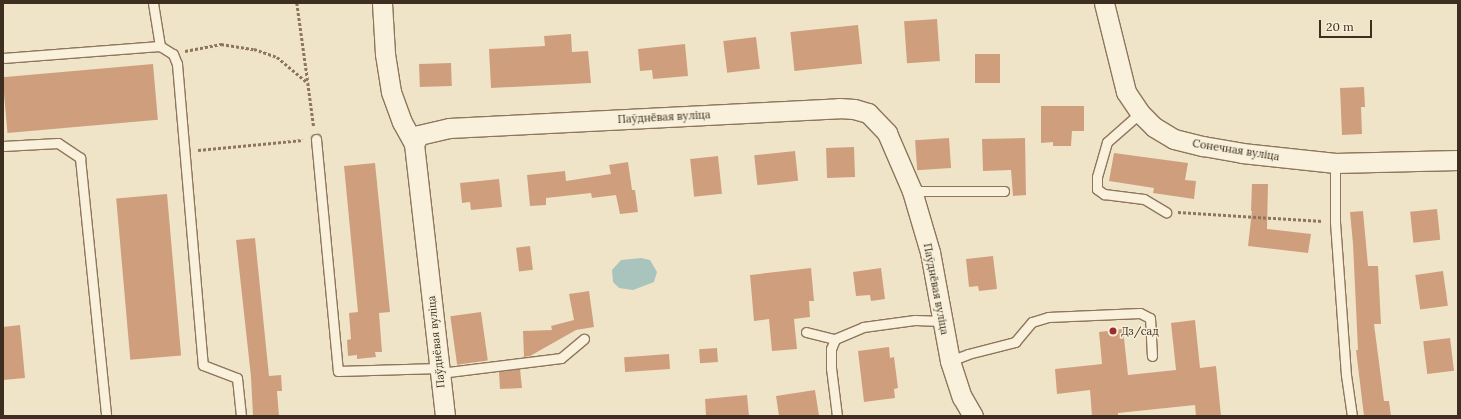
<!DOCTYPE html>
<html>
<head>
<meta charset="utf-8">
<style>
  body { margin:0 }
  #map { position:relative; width:1461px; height:419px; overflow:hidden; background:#f0e4c8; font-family:Lora,serif }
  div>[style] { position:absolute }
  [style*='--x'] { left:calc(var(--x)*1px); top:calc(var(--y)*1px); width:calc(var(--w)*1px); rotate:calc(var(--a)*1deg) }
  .water>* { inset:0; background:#a9c4bc }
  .building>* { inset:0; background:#cf9f7d; transform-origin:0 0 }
  .path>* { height:2.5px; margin-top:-1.25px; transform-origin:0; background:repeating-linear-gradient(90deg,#8d765c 0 3px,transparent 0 5px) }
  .roads { filter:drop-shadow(1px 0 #8d765c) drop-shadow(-1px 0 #8d765c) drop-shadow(0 1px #8d765c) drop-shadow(0 -1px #8d765c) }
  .lane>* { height:9px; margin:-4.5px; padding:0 4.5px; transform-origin:4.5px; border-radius:4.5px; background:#faf1dc }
  .street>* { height:19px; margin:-9.5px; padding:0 9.5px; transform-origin:9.5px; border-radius:9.5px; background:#faf1dc }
  .dots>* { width:11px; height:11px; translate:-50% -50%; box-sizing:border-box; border:2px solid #f7eed8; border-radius:50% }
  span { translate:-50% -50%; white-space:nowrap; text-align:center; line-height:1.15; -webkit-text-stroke:3px #f7eed8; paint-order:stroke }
  .street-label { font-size:11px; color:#3d2e20 }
  .poi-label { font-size:11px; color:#3d2e20 }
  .left { translate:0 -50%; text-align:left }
  .frame { position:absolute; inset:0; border:4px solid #3d2e20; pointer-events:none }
  .scale { position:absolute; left:1319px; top:20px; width:53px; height:18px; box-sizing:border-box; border:2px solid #3d2e20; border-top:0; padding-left:5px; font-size:12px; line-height:14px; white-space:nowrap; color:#3d2e20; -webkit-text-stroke:3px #f7eed8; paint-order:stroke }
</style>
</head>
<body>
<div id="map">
  <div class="water">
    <i style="clip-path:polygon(641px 258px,650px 260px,657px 272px,654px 282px,633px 290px,619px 288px,613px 282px,612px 270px,621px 260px)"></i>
  </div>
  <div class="building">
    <i style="left:937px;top:19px;width:42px;height:33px;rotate:86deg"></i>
    <i style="left:858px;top:25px;width:39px;height:68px;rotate:84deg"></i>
    <i style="clip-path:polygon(571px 34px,572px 52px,588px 51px,591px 83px,491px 88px,489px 49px,545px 46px,544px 36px)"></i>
    <i style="left:756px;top:37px;width:32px;height:33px;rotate:83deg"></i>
    <i style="clip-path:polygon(685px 44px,688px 76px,653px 79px,652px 70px,640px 71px,638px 49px)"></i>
    <i style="left:975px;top:54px;width:25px;height:29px"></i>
    <i style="left:451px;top:63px;width:23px;height:32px;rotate:88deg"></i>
    <i style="left:153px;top:64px;width:56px;height:151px;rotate:85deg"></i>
    <i style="clip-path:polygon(1364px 87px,1365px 107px,1361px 107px,1362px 134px,1342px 135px,1340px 88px)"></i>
    <i style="clip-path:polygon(1041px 106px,1084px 106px,1084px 131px,1072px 131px,1071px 146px,1053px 146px,1053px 142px,1041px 143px)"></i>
    <i style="left:949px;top:138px;width:30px;height:34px;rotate:86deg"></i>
    <i style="clip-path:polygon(1025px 138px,1026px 195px,1013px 196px,1011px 170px,983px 171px,982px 139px)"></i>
    <i style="left:854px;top:147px;width:30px;height:28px;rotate:88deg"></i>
    <i style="left:795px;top:151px;width:30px;height:41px;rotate:84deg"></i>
    <i style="clip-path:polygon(1114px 153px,1188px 163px,1185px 180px,1196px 181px,1194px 199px,1153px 193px,1154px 188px,1109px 181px)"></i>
    <i style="left:718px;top:156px;width:38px;height:28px;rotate:84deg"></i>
    <i style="clip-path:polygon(628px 162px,632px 190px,635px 190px,638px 212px,620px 214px,616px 195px,592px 198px,591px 193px,546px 198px,546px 205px,530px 206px,527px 175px,565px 171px,566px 181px,611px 174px,609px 165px)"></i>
    <i style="clip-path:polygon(375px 163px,390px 312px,379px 313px,382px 352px,375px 352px,376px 357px,357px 359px,357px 355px,348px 356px,347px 340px,351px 339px,349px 313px,358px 312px,344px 166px)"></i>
    <i style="clip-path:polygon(499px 179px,502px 207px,471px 210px,470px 202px,462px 203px,460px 183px)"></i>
    <i style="clip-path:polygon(1252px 184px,1268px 184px,1267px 229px,1311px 234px,1308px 253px,1248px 246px,1252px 211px,1251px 211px)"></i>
    <i style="left:167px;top:194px;width:162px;height:51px;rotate:85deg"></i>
    <i style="left:1437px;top:209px;width:31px;height:27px;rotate:84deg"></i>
    <i style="clip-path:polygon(1363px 211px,1368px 266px,1378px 266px,1381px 324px,1374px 324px,1384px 401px,1389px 401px,1391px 416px,1364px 416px,1356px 350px,1358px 350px,1353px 244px,1350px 212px)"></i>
    <i style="clip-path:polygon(255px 238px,269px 376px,281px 375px,282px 391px,277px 391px,279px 416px,253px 416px,251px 377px,236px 240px)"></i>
    <i style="left:530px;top:246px;width:24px;height:14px;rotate:83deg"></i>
    <i style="clip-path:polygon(993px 256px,997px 289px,979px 291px,978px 286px,969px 287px,966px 259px)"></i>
    <i style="clip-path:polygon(811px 268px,814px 301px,809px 301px,810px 317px,794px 319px,797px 349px,772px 351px,769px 319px,754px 321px,750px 275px)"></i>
    <i style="clip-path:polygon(881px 268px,885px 299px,871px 301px,870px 295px,856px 296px,853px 272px)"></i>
    <i style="left:1443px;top:271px;width:35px;height:28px;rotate:82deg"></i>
    <i style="clip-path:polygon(589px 291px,594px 327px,576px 330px,530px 356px,524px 357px,523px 331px,552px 330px,551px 326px,574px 320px,569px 294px)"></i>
    <i style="left:481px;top:312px;width:49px;height:31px;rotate:82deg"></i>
    <i style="clip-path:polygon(1195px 320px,1200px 368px,1216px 366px,1221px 416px,1196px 416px,1195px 405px,1118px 413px,1118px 416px,1092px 416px,1090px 390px,1057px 394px,1055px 369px,1102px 364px,1099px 332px,1123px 329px,1128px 375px,1176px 370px,1171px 323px)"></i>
    <i style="clip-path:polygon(20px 325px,25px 378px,3px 380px,3px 327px)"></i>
    <i style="left:1450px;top:338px;width:33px;height:27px;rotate:83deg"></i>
    <i style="clip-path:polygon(889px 347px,890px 358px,894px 357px,898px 388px,894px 389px,895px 398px,864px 402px,858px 351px)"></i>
    <i style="left:717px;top:348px;width:14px;height:18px;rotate:86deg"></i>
    <i style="left:669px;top:354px;width:15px;height:45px;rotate:86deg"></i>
    <i style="clip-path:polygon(520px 369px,522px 388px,500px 389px,499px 372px)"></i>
    <i style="clip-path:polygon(815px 390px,819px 416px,779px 416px,776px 396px)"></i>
    <i style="clip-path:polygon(747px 395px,749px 416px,706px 416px,705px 399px)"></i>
  </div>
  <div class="path">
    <i style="--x:297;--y:3;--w:80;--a:82.1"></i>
    <i style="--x:185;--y:51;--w:37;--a:-11"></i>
    <i style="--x:221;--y:44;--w:33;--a:9"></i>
    <i style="--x:254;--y:49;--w:24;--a:19"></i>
    <i style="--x:277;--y:57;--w:40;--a:40"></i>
    <i style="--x:308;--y:83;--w:45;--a:82.4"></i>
    <i style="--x:198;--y:150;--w:105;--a:-5.4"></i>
    <i style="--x:1178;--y:212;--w:145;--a:3.6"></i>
  </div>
  <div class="roads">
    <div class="lane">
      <i style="--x:153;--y:3;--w:44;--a:80.8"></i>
      <i style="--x:3;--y:58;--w:157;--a:-4.4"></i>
      <i style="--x:160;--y:46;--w:15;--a:32"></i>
      <i style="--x:173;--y:54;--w:11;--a:68"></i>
      <i style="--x:177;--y:64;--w:302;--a:85.1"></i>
      <i style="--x:203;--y:365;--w:36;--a:21"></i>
      <i style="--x:237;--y:378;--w:38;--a:84"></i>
      <i style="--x:1140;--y:113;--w:44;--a:138.7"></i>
      <i style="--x:1107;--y:142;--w:36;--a:106"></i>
      <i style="--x:1097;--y:177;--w:12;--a:90"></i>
      <i style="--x:1097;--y:189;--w:9;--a:36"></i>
      <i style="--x:1104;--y:194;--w:40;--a:7.1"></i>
      <i style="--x:1144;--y:199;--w:26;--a:31"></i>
      <i style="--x:316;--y:139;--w:233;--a:84.6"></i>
      <i style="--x:338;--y:371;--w:101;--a:-1.7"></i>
      <i style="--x:3;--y:146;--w:55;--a:-3.1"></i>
      <i style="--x:58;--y:143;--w:27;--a:34"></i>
      <i style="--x:80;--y:158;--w:259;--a:84.2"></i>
      <i style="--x:1335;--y:163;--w:59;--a:90"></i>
      <i style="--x:1335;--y:222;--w:153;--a:85.9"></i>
      <i style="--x:1346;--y:375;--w:41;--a:81.7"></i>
      <i style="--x:912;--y:191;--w:92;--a:0"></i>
      <i style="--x:806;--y:332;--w:30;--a:14"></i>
      <i style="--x:950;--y:361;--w:19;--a:-21"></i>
      <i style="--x:968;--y:354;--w:49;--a:-14.3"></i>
      <i style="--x:1015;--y:342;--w:26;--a:-50"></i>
      <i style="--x:1032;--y:322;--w:17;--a:-17"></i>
      <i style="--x:1048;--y:317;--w:92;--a:-2.5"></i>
      <i style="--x:1140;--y:313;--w:11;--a:27"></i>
      <i style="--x:1150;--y:318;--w:38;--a:87"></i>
      <i style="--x:440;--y:373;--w:122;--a:-7.1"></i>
      <i style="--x:561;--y:358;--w:30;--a:-40"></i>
      <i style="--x:837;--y:416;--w:48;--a:-97.1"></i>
      <i style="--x:831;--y:368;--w:19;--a:-90"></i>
      <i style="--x:831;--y:349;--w:11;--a:-68"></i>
      <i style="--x:835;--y:339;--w:30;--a:-23"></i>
      <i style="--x:863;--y:327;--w:52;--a:-7.7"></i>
      <i style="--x:915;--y:320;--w:27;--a:2"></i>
    </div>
    <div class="street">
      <i style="--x:382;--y:3;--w:51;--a:86.6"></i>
      <i style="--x:385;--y:54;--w:38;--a:81"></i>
      <i style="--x:391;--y:92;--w:32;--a:70"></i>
      <i style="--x:402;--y:122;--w:25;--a:61"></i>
      <i style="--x:1104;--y:3;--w:92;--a:76.1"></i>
      <i style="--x:1126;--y:92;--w:25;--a:56"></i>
      <i style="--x:1140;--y:113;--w:20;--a:45"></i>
      <i style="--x:1154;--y:127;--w:23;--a:31"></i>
      <i style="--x:1174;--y:139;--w:30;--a:14"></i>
      <i style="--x:1203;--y:146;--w:40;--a:10"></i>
      <i style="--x:1242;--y:153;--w:94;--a:6.1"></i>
      <i style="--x:1335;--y:163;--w:123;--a:-1.4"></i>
      <i style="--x:445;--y:416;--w:274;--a:-96.5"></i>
      <i style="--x:414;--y:144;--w:10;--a:-61"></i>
      <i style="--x:419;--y:135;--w:31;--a:-13"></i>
      <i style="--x:449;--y:128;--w:391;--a:-2.9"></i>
      <i style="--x:839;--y:108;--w:15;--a:4"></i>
      <i style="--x:854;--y:109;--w:15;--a:16"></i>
      <i style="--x:868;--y:113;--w:28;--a:46"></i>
      <i style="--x:887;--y:133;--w:63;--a:66.7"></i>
      <i style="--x:912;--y:191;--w:64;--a:73.6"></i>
      <i style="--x:930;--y:252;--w:111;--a:79.6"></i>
      <i style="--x:950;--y:361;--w:38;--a:72"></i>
      <i style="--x:962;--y:397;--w:22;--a:60"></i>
    </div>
  </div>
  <div class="dots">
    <i style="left:1113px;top:331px;background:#9e2a2b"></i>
  </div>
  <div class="street-label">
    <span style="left:664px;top:117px;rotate:-3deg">Паўднёвая вуліца</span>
    <span style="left:1236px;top:150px;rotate:9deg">Сонечная вуліца</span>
    <span style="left:936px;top:289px;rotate:79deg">Паўднёвая вуліца</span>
    <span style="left:436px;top:342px;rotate:-96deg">Паўднёвая вуліца</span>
  </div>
  <div class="poi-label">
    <span class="left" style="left:1121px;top:331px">Дз/сад</span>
  </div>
  <div class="frame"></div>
  <div class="scale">20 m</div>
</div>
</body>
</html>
